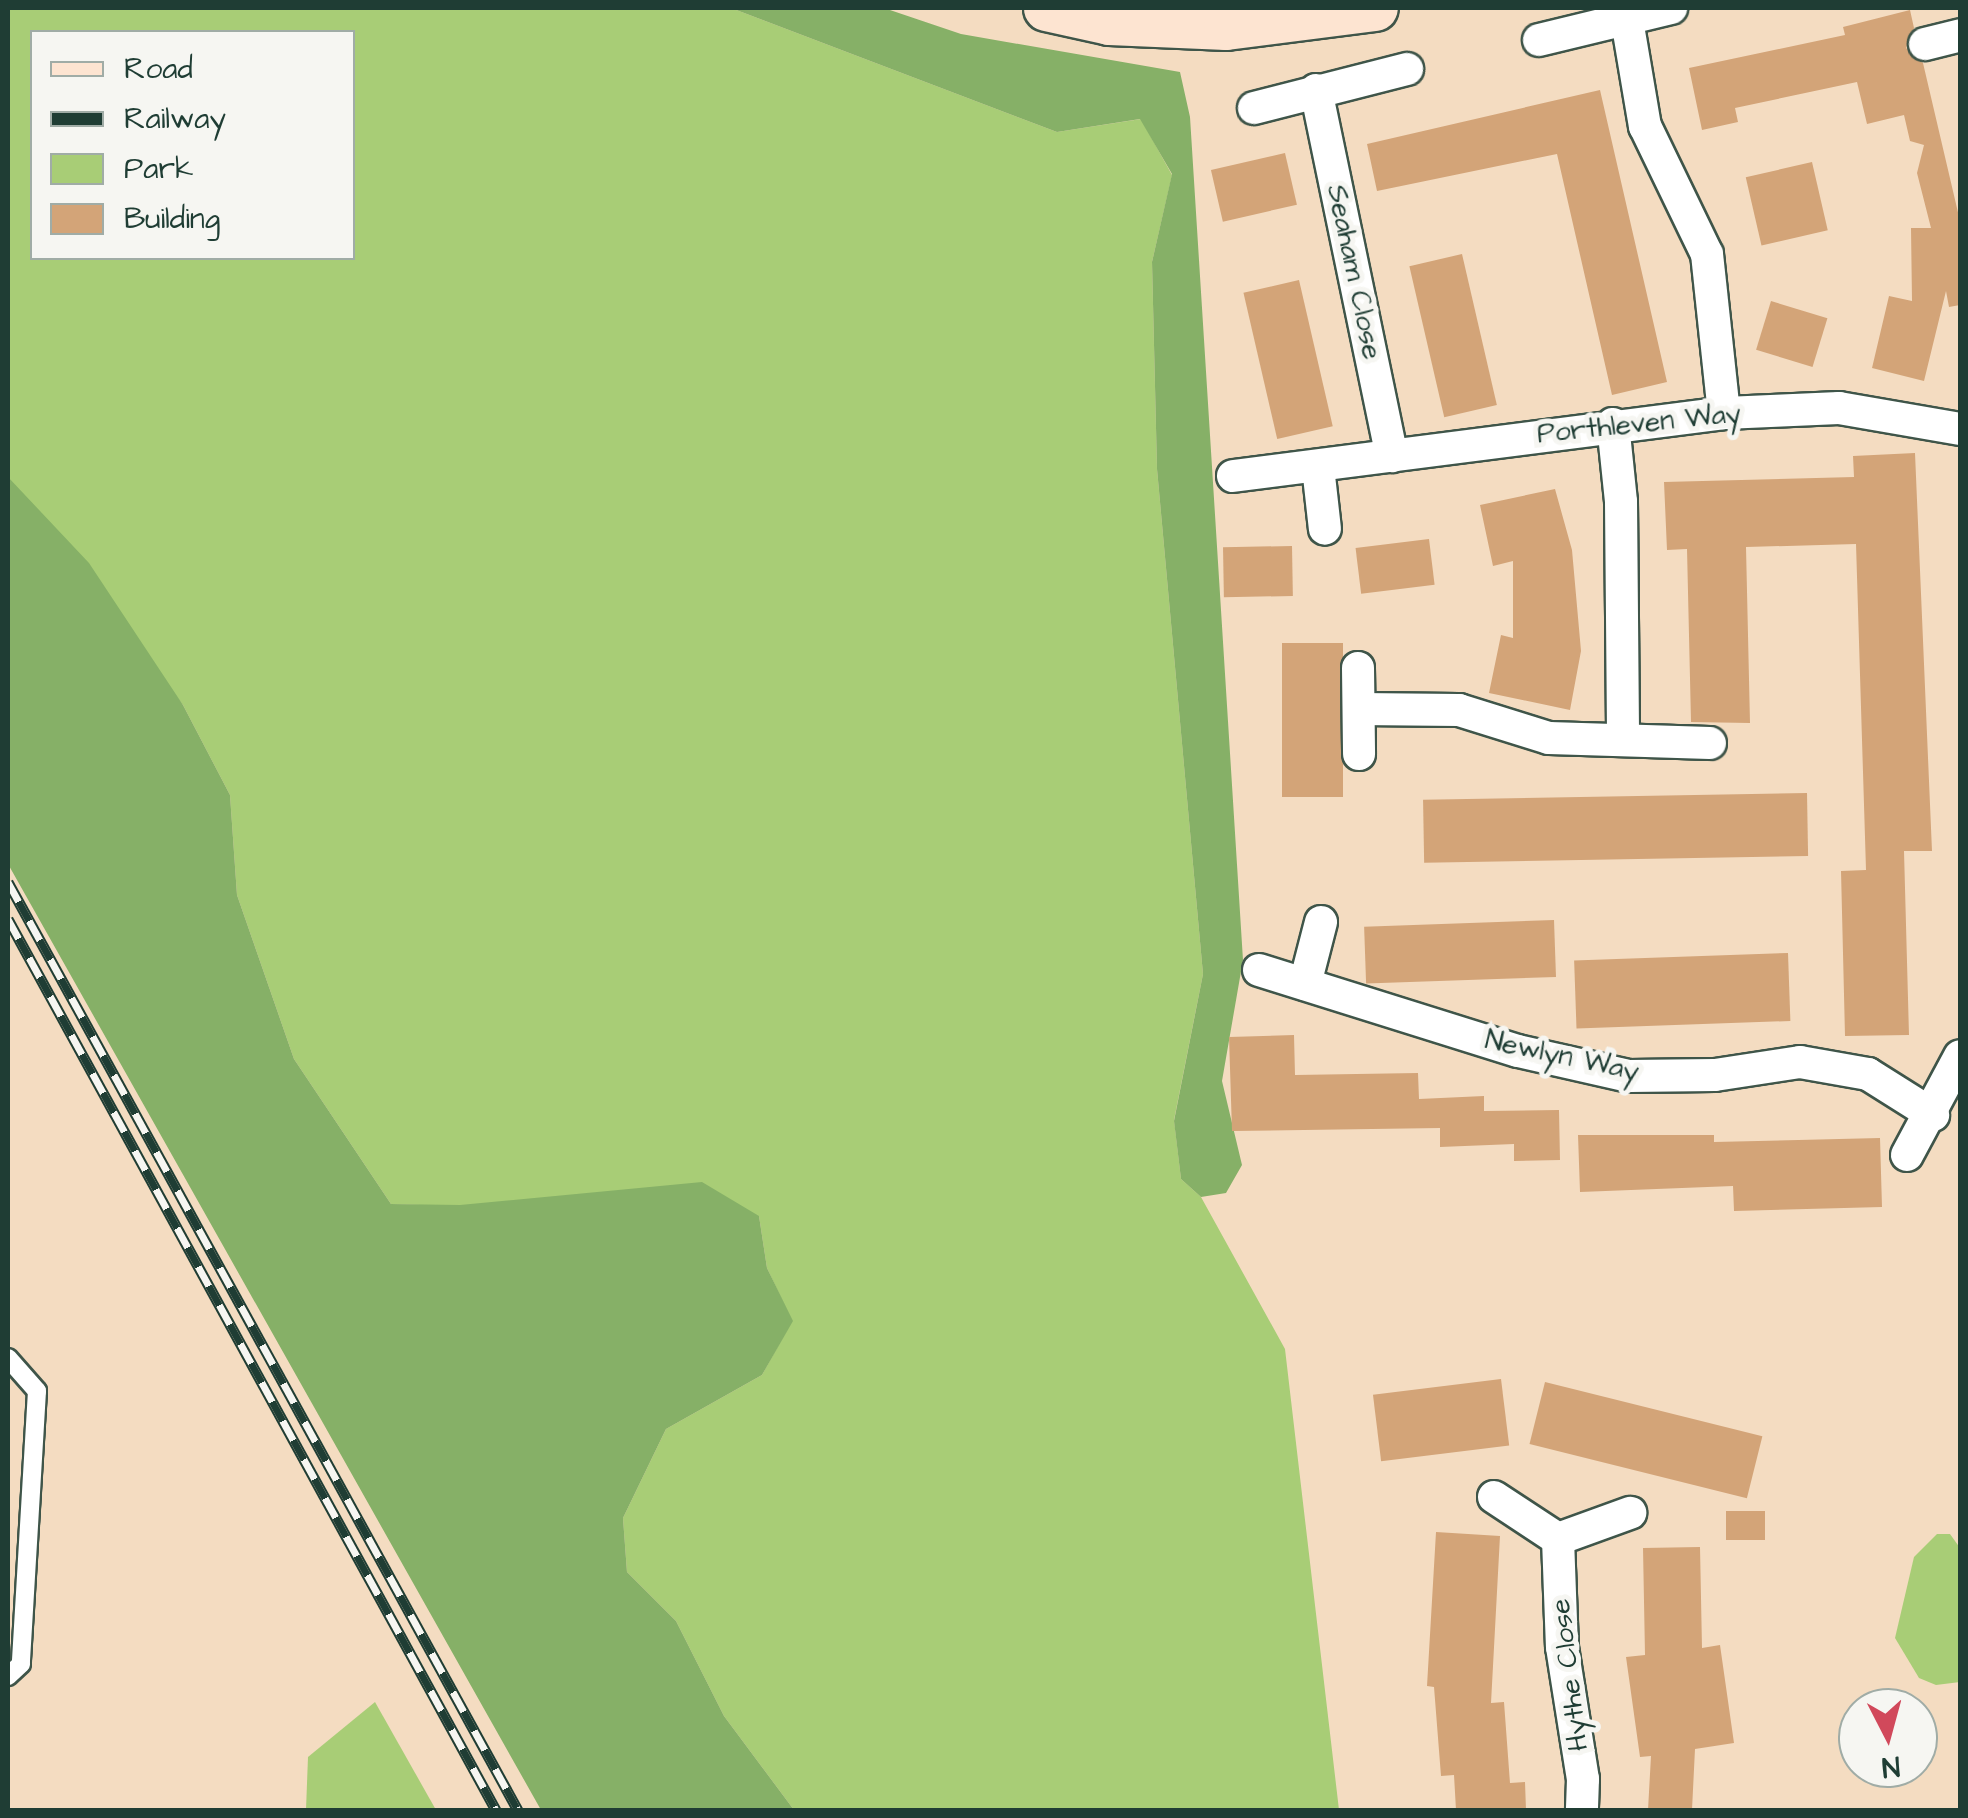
<!DOCTYPE html>
<html>
<head>
<meta charset="utf-8">
<style>
  body { margin:0 }
  #map { position:relative; width:1968px; height:1818px; overflow:hidden; background:#f4dcc1; font-family:"Architects Daughter",sans-serif }
  div>[style] { position:absolute }
  [style*='--x'] { left:calc(var(--x)*1px); top:calc(var(--y)*1px); width:calc(var(--w)*1px); rotate:calc(var(--a)*1deg) }
  .green>* { inset:0; background:#a8cd76 }
  .forest>* { inset:0; background:#86b067 }
  .building>* { inset:0; background:#d3a478; transform-origin:0 0 }
  .roads { filter:drop-shadow(2px 0 #3f5549) drop-shadow(-2px 0 #3f5549) drop-shadow(0 2px #3f5549) drop-shadow(0 -2px #3f5549) }
  .lane>* { height:18px; margin:-9px; padding:0 9px; transform-origin:9px; border-radius:9px; background:#fff }
  .street>* { height:32px; margin:-16px; padding:0 16px; transform-origin:16px; border-radius:16px; background:#fff }
  .secondary>* { height:45px; margin:-22.5px; padding:0 22.5px; transform-origin:22.5px; border-radius:22.5px; background:#fde4d1 }
  .rail>* { height:11px; margin-top:-5.5px; transform-origin:0; background:repeating-linear-gradient(90deg,#f6f6f2 0 22px,#1f3d34 0 44px); box-sizing:border-box; border-block:2px solid #1f3d34 }
  span { translate:-50% -50%; white-space:nowrap; text-align:center; line-height:1.15; -webkit-text-stroke:10px #f6f6f2; paint-order:stroke }
  .street-label { font-size:28px; color:#1f3d34 }
  .frame { position:absolute; inset:0; border:10px solid #1f3d34; pointer-events:none }
  .legend { position:absolute; left:30px; top:30px; width:325px; height:230px; box-sizing:border-box; background:#f6f6f2; border:2px solid #a0aca6; margin:0; padding:12px 18px; list-style:none; font-size:30px; color:#1f3d34 }
  .legend li { display:flex; align-items:center; gap:20px; height:50px }
  .legend b { width:50px; border:2px solid #a0aca6 }
  .north { position:absolute; left:1838px; top:1688px; width:100px; height:100px; box-sizing:border-box; background:#f6f6f2; border:2px solid #a0aca6; border-radius:50%; rotate:174deg; font-size:28px; font-weight:700; line-height:40px; text-align:center; color:#1f3d34 }
  .north::after { content:''; display:block; margin:auto; width:35px; height:45px; background:#d1495b; clip-path:polygon(50% 0,100% 100%,50% 72%,0 100%) }
</style>
</head>
<body>
<div id="map">
  <div class="green">
    <i style="clip-path:polygon(evenodd,8px 8px,731px 8px,1057px 132px,1141px 119px,1172px 175px,1152px 262px,1157px 469px,1203px 974px,1174px 1120px,1181px 1179px,1201px 1197px,1285px 1349px,1339px 1810px,794px 1810px,724px 1716px,676px 1621px,627px 1572px,623px 1518px,666px 1429px,762px 1375px,792px 1321px,767px 1268px,759px 1216px,391px 1204px,294px 1059px,237px 895px,230px 795px,183px 705px,8px 477px,8px 8px,32px 32px,352px 32px,352px 258px,32px 258px,32px 32px)"></i>
    <i style="clip-path:polygon(1937px 1534px,1950px 1534px,1960px 1548px,1960px 1682px,1936px 1685px,1919px 1678px,1895px 1638px,1914px 1557px)"></i>
    <i style="clip-path:polygon(375px 1702px,436px 1810px,306px 1810px,308px 1757px)"></i>
  </div>
  <div class="forest">
    <i style="clip-path:polygon(731px 8px,884px 8px,961px 34px,1180px 72px,1190px 117px,1243px 960px,1222px 1081px,1242px 1165px,1226px 1193px,1201px 1197px,1181px 1179px,1174px 1121px,1203px 974px,1157px 469px,1152px 262px,1172px 174px,1140px 119px,1057px 132px)"></i>
    <i style="clip-path:polygon(8px 477px,89px 563px,183px 705px,230px 795px,237px 895px,294px 1059px,391px 1204px,460px 1205px,702px 1182px,759px 1216px,767px 1268px,793px 1321px,762px 1375px,666px 1429px,623px 1518px,627px 1572px,676px 1621px,724px 1716px,794px 1810px,541px 1810px,8px 864px)"></i>
  </div>
  <div class="building">
    <i style="clip-path:polygon(1910px 10px,1914px 28px,1906px 48px,1923px 63px,1960px 221px,1960px 305px,1949px 307px,1946px 291px,1924px 381px,1872px 368px,1889px 296px,1912px 301px,1911px 228px,1931px 228px,1917px 173px,1924px 145px,1910px 141px,1904px 115px,1867px 124px,1857px 82px,1735px 108px,1738px 122px,1702px 130px,1689px 68px,1845px 35px,1843px 27px)"></i>
    <i style="clip-path:polygon(1600px 90px,1667px 382px,1612px 395px,1557px 154px,1377px 191px,1367px 144px)"></i>
    <i style="left:1285px;top:153px;width:53px;height:76px;rotate:77deg"></i>
    <i style="left:1812px;top:162px;width:70px;height:68px;rotate:77deg"></i>
    <i style="left:1462px;top:254px;width:155px;height:54px;rotate:77deg"></i>
    <i style="left:1299px;top:280px;width:150px;height:57px;rotate:77deg"></i>
    <i style="left:1771px;top:301px;width:59px;height:51px;rotate:17deg"></i>
    <i style="clip-path:polygon(1915px 453px,1932px 851px,1904px 851px,1909px 1035px,1845px 1036px,1841px 871px,1866px 870px,1856px 544px,1746px 547px,1750px 723px,1691px 722px,1687px 549px,1667px 550px,1664px 482px,1854px 477px,1853px 456px)"></i>
    <i style="clip-path:polygon(1555px 489px,1572px 550px,1581px 651px,1570px 710px,1489px 693px,1501px 635px,1513px 638px,1513px 561px,1493px 566px,1480px 505px)"></i>
    <i style="left:1429px;top:539px;width:46px;height:74px;rotate:83deg"></i>
    <i style="left:1292px;top:546px;width:50px;height:69px;rotate:89deg"></i>
    <i style="left:1343px;top:643px;width:154px;height:61px;rotate:90deg"></i>
    <i style="left:1807px;top:793px;width:63px;height:384px;rotate:89deg"></i>
    <i style="left:1554px;top:920px;width:57px;height:190px;rotate:88deg"></i>
    <i style="left:1788px;top:953px;width:68px;height:214px;rotate:88deg"></i>
    <i style="clip-path:polygon(1294px 1035px,1295px 1075px,1418px 1073px,1419px 1099px,1484px 1096px,1484px 1111px,1559px 1110px,1560px 1160px,1514px 1161px,1514px 1144px,1440px 1147px,1440px 1128px,1232px 1131px,1229px 1037px)"></i>
    <i style="clip-path:polygon(1578px 1135px,1714px 1135px,1714px 1142px,1880px 1138px,1882px 1207px,1734px 1211px,1733px 1186px,1580px 1192px)"></i>
    <i style="left:1501px;top:1379px;width:67px;height:129px;rotate:83deg"></i>
    <i style="left:1545px;top:1382px;width:224px;height:64px;rotate:14deg"></i>
    <i style="left:1726px;top:1511px;width:39px;height:29px"></i>
    <i style="clip-path:polygon(1436px 1532px,1500px 1536px,1491px 1703px,1504px 1702px,1510px 1783px,1525px 1782px,1526px 1810px,1456px 1810px,1454px 1775px,1441px 1776px,1434px 1687px,1427px 1686px)"></i>
    <i style="clip-path:polygon(1700px 1547px,1702px 1648px,1720px 1645px,1734px 1743px,1695px 1749px,1692px 1810px,1648px 1810px,1651px 1756px,1640px 1757px,1626px 1657px,1645px 1655px,1643px 1548px)"></i>
  </div>
  <div class="roads">
    <div class="lane">
      <i style="--x:8;--y:1358;--w:44;--a:48.7"></i>
      <i style="--x:37;--y:1391;--w:273;--a:93.4"></i>
      <i style="--x:21;--y:1664;--w:18;--a:137"></i>
    </div>
    <div class="street">
      <i style="--x:1627;--y:20;--w:108;--a:80.4"></i>
      <i style="--x:1645;--y:126;--w:142;--a:64.2"></i>
      <i style="--x:1707;--y:254;--w:160;--a:83.9"></i>
      <i style="--x:1539;--y:40;--w:136;--a:-13.6"></i>
      <i style="--x:1925;--y:44;--w:36;--a:-14"></i>
      <i style="--x:1316;--y:90;--w:374;--a:78.3"></i>
      <i style="--x:1254;--y:108;--w:158;--a:-14.3"></i>
      <i style="--x:1613;--y:424;--w:78;--a:84.1"></i>
      <i style="--x:1621;--y:502;--w:235;--a:89.5"></i>
      <i style="--x:1318;--y:467;--w:62;--a:83.6"></i>
      <i style="--x:1233;--y:476;--w:495;--a:-7.3"></i>
      <i style="--x:1724;--y:413;--w:115;--a:-2.5"></i>
      <i style="--x:1839;--y:408;--w:123;--a:9.8"></i>
      <i style="--x:1358;--y:668;--w:86;--a:89.3"></i>
      <i style="--x:1359;--y:709;--w:100;--a:0.6"></i>
      <i style="--x:1459;--y:710;--w:94;--a:17.3"></i>
      <i style="--x:1549;--y:738;--w:161;--a:1.8"></i>
      <i style="--x:1259;--y:970;--w:271;--a:17.4"></i>
      <i style="--x:1518;--y:1051;--w:114;--a:12.7"></i>
      <i style="--x:1629;--y:1076;--w:86;--a:-0.7"></i>
      <i style="--x:1715;--y:1075;--w:86;--a:-8.7"></i>
      <i style="--x:1800;--y:1062;--w:69;--a:10"></i>
      <i style="--x:1868;--y:1074;--w:77;--a:32.2"></i>
      <i style="--x:1305;--y:984;--w:64;--a:-75.5"></i>
      <i style="--x:1907;--y:1155;--w:112;--a:-61.8"></i>
      <i style="--x:1494;--y:1497;--w:77;--a:33.3"></i>
      <i style="--x:1558;--y:1539;--w:77;--a:-19.9"></i>
      <i style="--x:1558;--y:1539;--w:108;--a:87.9"></i>
      <i style="--x:1562;--y:1647;--w:134;--a:81"></i>
      <i style="--x:1583;--y:1779;--w:31;--a:92"></i>
    </div>
    <div class="secondary">
      <i style="--x:1046;--y:8;--w:65;--a:12.5"></i>
      <i style="--x:1109;--y:22;--w:117;--a:2.4"></i>
      <i style="--x:1226;--y:27;--w:150;--a:-7.3"></i>
    </div>
  </div>
  <div class="rail">
    <i style="--x:8;--y:882;--w:1059;--a:61.21"></i>
    <i style="--x:8;--y:919;--w:1016;--a:61.29"></i>
  </div>
  <div class="street-label">
    <span style="left:1354px;top:272px;rotate:78deg">Seaham Close</span>
    <span style="left:1639px;top:424px;rotate:-6deg">Porthleven Way</span>
    <span style="left:1562px;top:1056px;rotate:12deg">Newlyn Way</span>
    <span style="left:1570px;top:1675px;rotate:-97deg">Hythe Close</span>
  </div>
  <div class="frame"></div>
  <ul class="legend">
  <li><b style="height:12px;background:#fde4d1"></b>Road</li>
  <li><b style="height:12px;background:#1f3d34"></b>Railway</li>
  <li><b style="height:28px;background:#a8cd76"></b>Park</li>
  <li><b style="height:28px;background:#d3a478"></b>Building</li>
  </ul>
  <div class="north">N</div>
</div>
</body>
</html>
